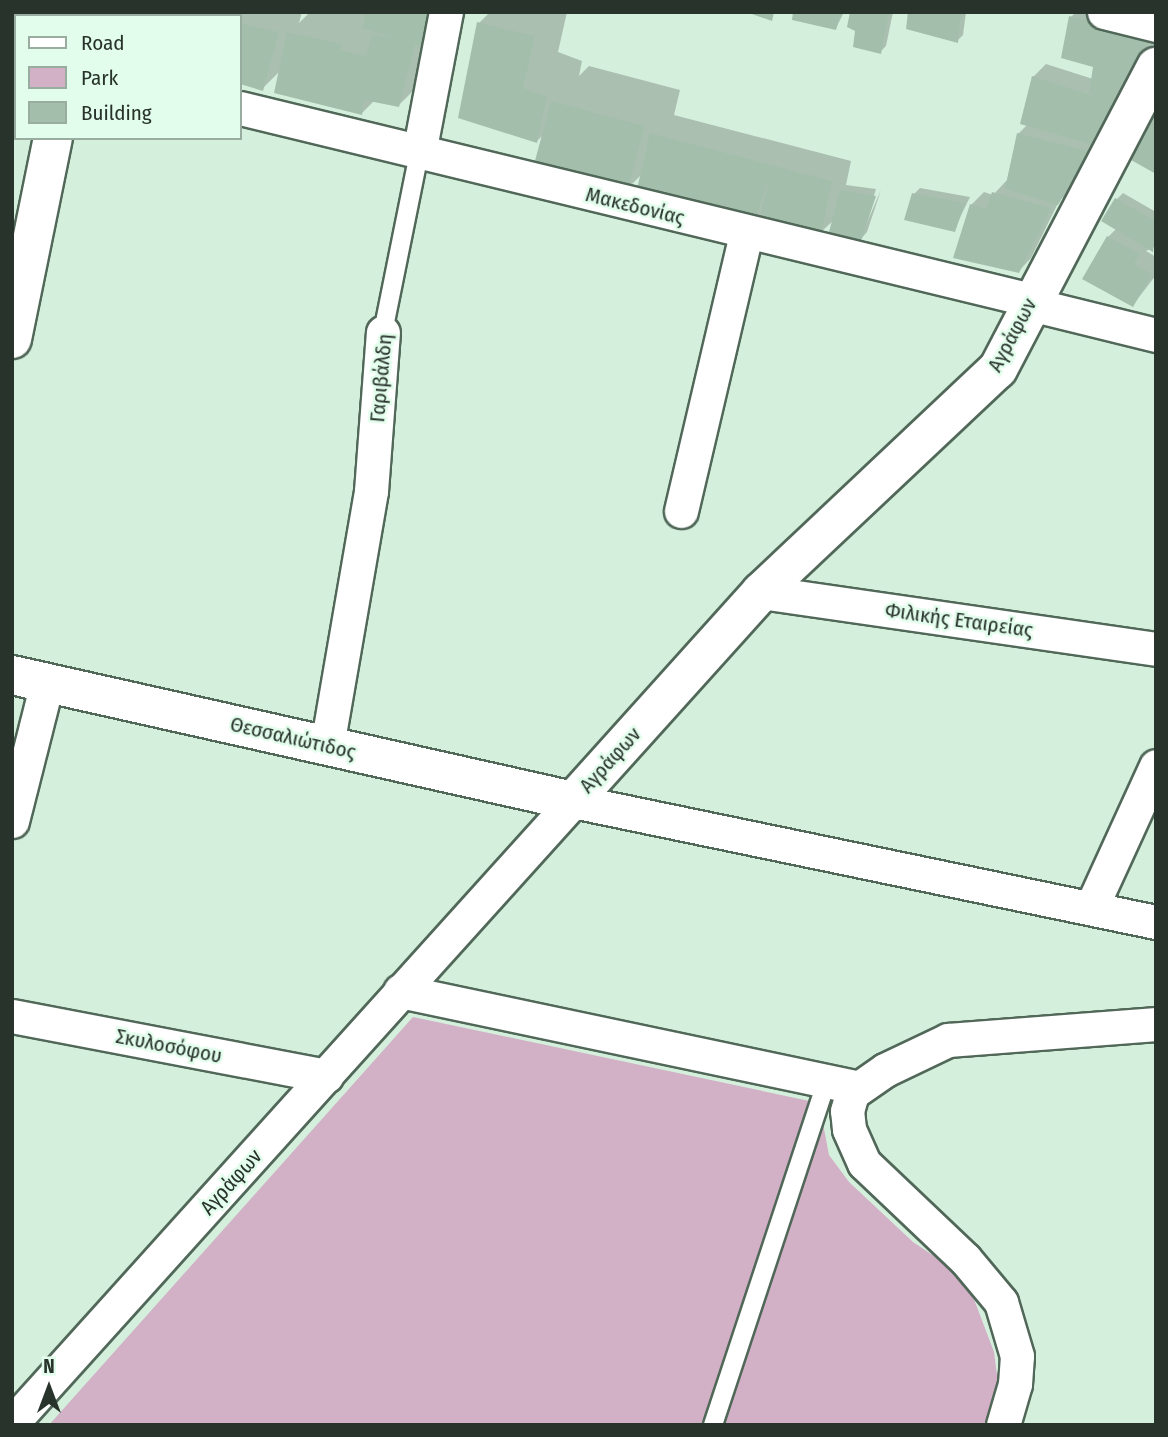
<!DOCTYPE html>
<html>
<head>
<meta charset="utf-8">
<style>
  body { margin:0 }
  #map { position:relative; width:1168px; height:1437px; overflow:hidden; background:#d5efdd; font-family:"Fira Sans Condensed",sans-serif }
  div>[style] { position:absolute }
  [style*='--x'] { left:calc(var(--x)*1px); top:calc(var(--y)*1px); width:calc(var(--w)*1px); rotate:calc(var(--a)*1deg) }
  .green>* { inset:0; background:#d2b0c6 }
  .shadow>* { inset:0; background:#0003 }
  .building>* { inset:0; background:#a4beac; transform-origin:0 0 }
  .roads { filter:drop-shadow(2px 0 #516859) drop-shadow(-2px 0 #516859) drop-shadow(0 2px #516859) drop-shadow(0 -2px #516859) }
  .lane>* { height:18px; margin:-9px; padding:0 9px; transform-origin:9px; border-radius:9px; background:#fff }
  .street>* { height:33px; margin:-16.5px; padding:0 16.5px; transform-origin:16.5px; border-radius:16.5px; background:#fff }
  .secondary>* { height:38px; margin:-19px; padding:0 19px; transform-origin:19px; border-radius:19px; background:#fff }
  span { translate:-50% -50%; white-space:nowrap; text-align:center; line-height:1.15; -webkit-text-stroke:5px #e2fdeb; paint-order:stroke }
  .street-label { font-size:21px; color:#28332c }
  .frame { position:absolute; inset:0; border:14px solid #28332c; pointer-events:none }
  .legend { position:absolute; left:14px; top:14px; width:228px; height:126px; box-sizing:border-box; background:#e2fdeb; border:2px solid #98ac9f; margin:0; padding:9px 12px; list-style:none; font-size:21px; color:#28332c }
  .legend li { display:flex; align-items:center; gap:14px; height:35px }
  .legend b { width:35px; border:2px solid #98ac9f }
  .north { position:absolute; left:14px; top:1353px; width:70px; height:70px; -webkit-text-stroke:5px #e2fdeb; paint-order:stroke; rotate:0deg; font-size:19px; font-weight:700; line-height:28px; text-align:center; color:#28332c }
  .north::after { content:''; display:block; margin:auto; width:24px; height:32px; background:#28332c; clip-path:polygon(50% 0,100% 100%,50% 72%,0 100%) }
</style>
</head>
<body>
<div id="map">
  <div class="green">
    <i style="clip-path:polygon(413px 1017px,819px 1103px,829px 1155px,849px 1182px,913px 1242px,952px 1268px,972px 1294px,994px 1352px,998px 1383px,991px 1425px,49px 1425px)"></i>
  </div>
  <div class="shadow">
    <i style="clip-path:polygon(12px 12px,70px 12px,16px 16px,16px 29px)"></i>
    <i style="clip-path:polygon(111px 12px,302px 12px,299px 23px,310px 12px,452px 12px,435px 69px,399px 105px,375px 100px,361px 114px,281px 70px,262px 89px,240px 83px,240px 16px,110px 16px)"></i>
    <i style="clip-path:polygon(490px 12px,567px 12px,558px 52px,582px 61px,579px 76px,589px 66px,680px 90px,674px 115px,851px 161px,846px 185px,876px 189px,862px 234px,881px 190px,867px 232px,861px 239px,835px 219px,820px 233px,763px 212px,753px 221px,642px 174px,630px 186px,547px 131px,537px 141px,479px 23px)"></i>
    <i style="clip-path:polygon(795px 12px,844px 12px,836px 28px)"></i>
    <i style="clip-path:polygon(852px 12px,893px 12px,886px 46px,880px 52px)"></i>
    <i style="clip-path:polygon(910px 12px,966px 12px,963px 35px,957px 41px)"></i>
    <i style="clip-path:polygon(1076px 12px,1156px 14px,1156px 44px,1135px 82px,1095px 137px,1100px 138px,1071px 190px,1059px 201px,1031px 258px,1018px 272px,971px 205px,984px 192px,993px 195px,1007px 180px,1018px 134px,1028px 124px,1033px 77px,1046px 64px,1093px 79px,1095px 66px,1071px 17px)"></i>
    <i style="clip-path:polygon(1151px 114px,1156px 116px,1156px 172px,1126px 155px)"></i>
    <i style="clip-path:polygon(920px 188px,970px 197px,954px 230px,914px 194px)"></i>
    <i style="clip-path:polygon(1123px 193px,1156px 212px,1156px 246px,1146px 251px,1156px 257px,1156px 275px,1133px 305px,1108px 237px,1117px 228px,1117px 199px)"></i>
  </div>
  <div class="building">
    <i style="clip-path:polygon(12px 12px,61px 12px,16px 16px,16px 31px)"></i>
    <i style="clip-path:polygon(109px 12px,181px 12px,109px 16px)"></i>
    <i style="clip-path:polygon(366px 12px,434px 12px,425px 48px,415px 45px,399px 107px,364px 100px,362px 115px,274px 93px,287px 32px,342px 44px,341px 50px,366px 56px,372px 34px,396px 39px,362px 28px)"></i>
    <i style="clip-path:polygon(746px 12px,774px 12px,772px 21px)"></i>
    <i style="clip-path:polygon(793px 12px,841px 12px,836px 30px,792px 20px)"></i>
    <i style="clip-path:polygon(850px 12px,889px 12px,881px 54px,853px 47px,855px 31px,847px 27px)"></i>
    <i style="clip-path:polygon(908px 12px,961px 12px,958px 43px,906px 29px)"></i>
    <i style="clip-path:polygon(1069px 16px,1152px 37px,1090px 144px,1020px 124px,1032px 76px,1106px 100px,1089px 93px,1093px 67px,1061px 58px)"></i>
    <i style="clip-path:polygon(477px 22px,535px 36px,523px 88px,547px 97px,537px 143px,458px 118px)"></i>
    <i style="clip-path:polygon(240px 23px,279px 32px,263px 91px,240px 84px)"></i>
    <i style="left:551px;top:101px;width:97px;height:62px;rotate:15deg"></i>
    <i style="clip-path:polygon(1144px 119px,1156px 125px,1156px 174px,1124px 156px)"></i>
    <i style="clip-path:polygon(650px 133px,832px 181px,821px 235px,759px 219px,771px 173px,754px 223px,637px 189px)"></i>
    <i style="clip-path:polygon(1017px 133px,1088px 151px,1058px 205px,1005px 189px)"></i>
    <i style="clip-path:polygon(840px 190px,876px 196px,861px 241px,829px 232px)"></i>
    <i style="clip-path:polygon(992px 192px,1051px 208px,1019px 273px,953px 258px,970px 204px,986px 209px)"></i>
    <i style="clip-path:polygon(912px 193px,965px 203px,955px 232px,904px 220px)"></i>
    <i style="clip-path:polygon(1115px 198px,1156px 221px,1153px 252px,1101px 221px)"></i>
    <i style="clip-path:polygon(1107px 236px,1140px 254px,1134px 264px,1152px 274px,1133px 307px,1082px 279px)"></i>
  </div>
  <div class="roads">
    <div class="lane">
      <i style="--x:383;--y:332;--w:183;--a:-78.6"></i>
      <i style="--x:713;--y:1425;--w:362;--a:-71.7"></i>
    </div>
    <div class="street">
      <i style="--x:1104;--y:12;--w:54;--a:14"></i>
      <i style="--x:12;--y:52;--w:4;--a:0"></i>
      <i style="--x:240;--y:108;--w:814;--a:13.64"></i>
      <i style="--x:419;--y:153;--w:144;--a:-79.2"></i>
      <i style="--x:1030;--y:304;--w:130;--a:13.8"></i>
      <i style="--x:681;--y:511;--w:285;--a:-76.8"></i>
      <i style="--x:761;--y:592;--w:399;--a:8.2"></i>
      <i style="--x:327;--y:746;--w:259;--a:-80.2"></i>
      <i style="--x:371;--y:491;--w:159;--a:-85.7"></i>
      <i style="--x:12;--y:821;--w:142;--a:-75.8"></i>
      <i style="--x:1091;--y:908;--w:156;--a:-65.4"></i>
      <i style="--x:400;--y:991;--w:465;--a:11.9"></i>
      <i style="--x:12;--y:1016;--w:320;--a:10.8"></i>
      <i style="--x:12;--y:1423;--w:838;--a:-47.95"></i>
      <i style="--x:573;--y:801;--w:595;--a:11.73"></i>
      <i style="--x:1003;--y:1425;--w:43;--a:-73.7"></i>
      <i style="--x:1015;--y:1384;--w:28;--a:-86"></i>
      <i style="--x:1017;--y:1356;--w:56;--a:-106.5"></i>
      <i style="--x:1001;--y:1302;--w:56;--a:-129.9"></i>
      <i style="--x:965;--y:1259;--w:139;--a:-136.5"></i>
      <i style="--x:864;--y:1163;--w:37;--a:-114"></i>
      <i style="--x:849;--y:1129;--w:18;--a:-96"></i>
      <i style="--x:847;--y:1111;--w:19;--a:-74"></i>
      <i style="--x:852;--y:1093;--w:40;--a:-34.9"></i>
      <i style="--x:885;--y:1070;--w:70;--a:-25.5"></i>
      <i style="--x:948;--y:1040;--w:209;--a:-4.4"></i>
    </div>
    <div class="secondary">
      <i style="--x:79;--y:16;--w:4;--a:-90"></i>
      <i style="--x:12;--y:339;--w:205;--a:-78.5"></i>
      <i style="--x:12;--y:675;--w:575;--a:12.66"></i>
      <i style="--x:573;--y:801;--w:281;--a:-48"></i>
      <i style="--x:761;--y:592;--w:325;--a:-43.3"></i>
      <i style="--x:998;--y:369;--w:341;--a:-62.4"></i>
    </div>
  </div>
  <div class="street-label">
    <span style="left:635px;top:206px;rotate:14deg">Μακεδονίας</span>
    <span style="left:1012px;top:335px;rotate:-62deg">Αγράφων</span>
    <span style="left:381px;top:378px;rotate:-85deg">Γαριβάλδη</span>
    <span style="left:959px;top:620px;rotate:8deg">Φιλικής Εταιρείας</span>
    <span style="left:293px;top:738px;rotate:13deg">Θεσσαλιώτιδος</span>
    <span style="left:610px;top:760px;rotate:-48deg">Αγράφων</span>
    <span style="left:169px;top:1046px;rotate:11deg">Σκυλοσόφου</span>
    <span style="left:231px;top:1182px;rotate:-48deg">Αγράφων</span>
  </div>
  <div class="frame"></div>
  <ul class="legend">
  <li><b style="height:9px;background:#fff"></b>Road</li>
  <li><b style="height:19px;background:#d2b0c6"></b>Park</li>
  <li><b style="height:19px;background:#a4beac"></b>Building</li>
  </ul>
  <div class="north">N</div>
</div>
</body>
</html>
